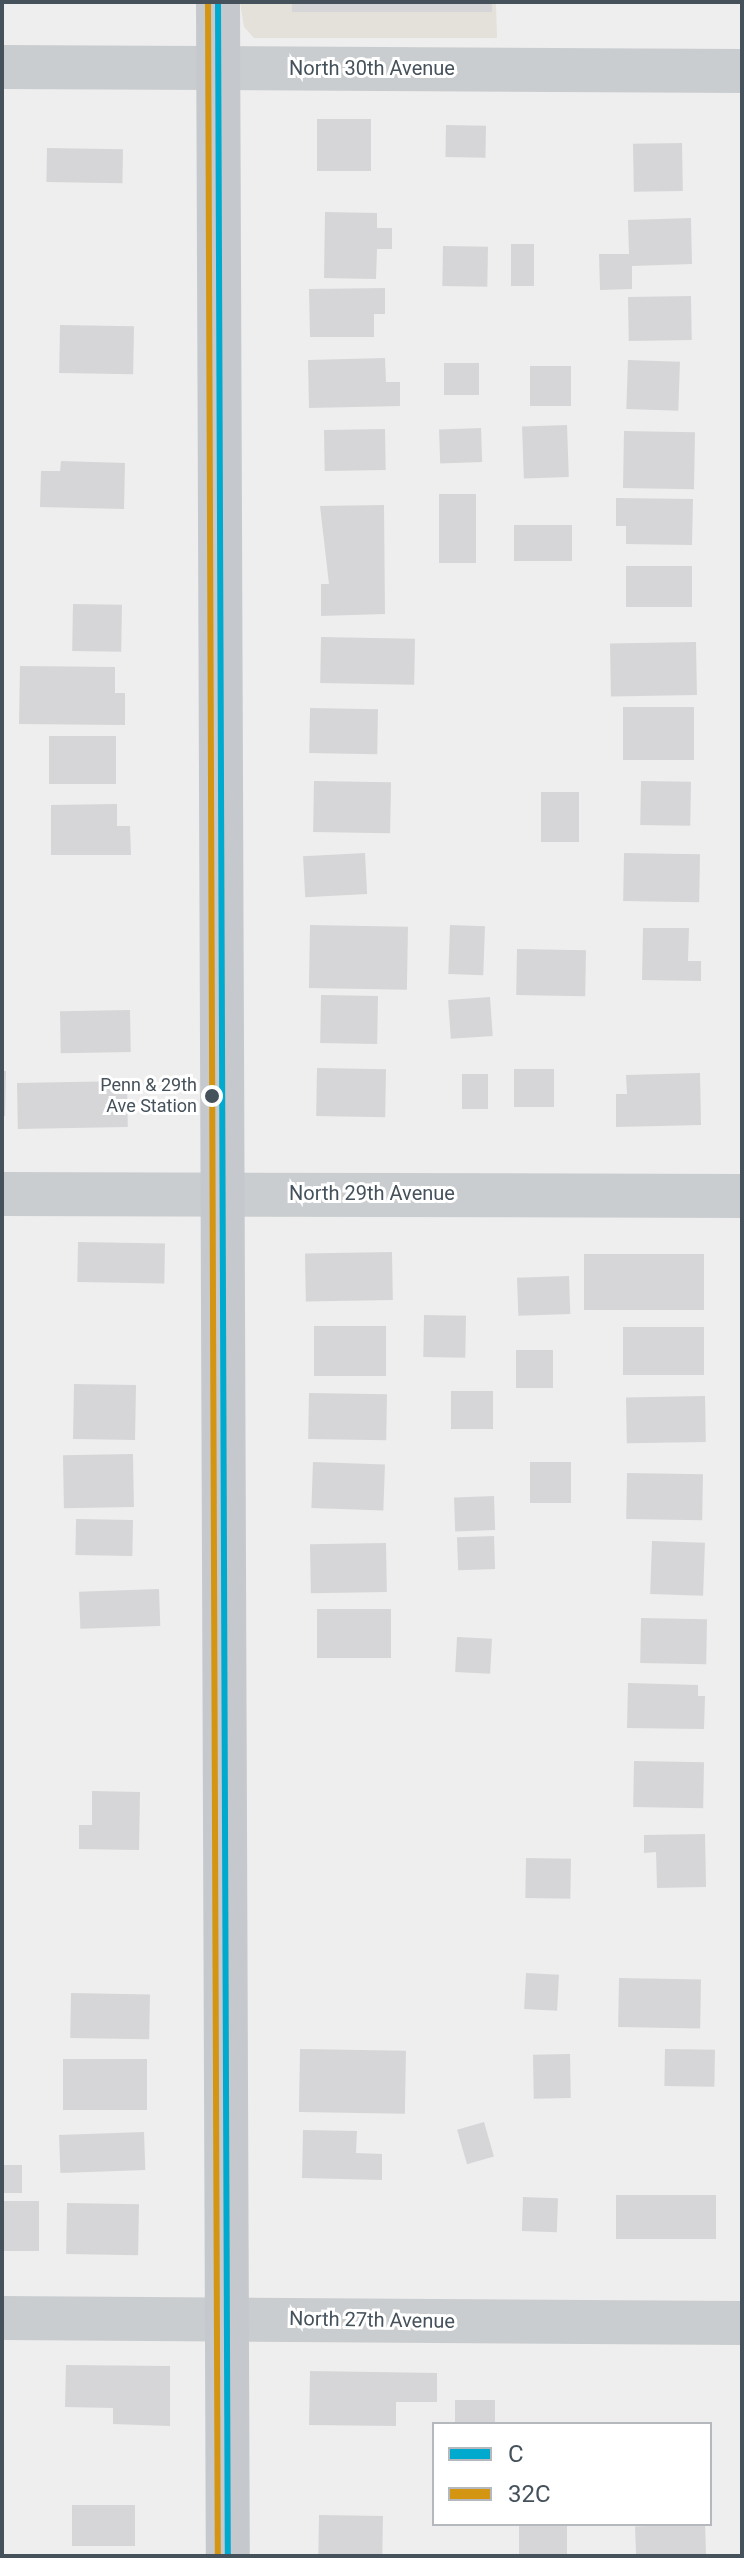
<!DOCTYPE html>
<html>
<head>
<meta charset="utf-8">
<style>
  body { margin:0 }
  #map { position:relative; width:744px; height:2558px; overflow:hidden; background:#efeeee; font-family:Roboto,sans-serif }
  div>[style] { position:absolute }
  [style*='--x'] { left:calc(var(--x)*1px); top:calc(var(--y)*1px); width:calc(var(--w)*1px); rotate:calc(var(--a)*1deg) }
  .commercial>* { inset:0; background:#e4e1db }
  .building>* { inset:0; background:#d6d6d8; transform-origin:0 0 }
  .minor>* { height:44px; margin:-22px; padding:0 22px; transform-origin:22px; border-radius:22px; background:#cacdcf }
  .major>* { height:44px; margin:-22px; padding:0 22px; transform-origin:22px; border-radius:22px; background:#c5c9cd }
  .bus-1>* { height:6px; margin:-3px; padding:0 3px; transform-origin:3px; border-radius:3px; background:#00a9ce }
  .bus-2>* { height:6px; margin:-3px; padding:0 3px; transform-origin:3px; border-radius:3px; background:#d39512 }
  .dots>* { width:22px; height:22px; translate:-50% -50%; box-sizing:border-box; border:4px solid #fff; border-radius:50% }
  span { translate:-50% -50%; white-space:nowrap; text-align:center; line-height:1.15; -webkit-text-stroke:6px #fff; paint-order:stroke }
  .bus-label { font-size:18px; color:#45515b }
  .right { translate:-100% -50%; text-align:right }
  .street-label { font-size:20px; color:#45515b }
  .frame { position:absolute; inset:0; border:4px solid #45515b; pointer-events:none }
  .legend { position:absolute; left:432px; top:2422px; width:280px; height:104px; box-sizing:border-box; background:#fff; border:2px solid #b5b9bd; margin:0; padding:10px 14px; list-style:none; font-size:24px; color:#45515b }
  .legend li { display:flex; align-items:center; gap:16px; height:40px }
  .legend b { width:40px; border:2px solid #b5b9bd }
</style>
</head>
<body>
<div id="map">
  <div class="commercial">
    <i style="clip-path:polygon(240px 2px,496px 2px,497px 38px,254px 38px,244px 27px)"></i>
  </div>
  <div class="building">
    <i style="left:292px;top:2px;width:200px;height:10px"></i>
    <i style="left:317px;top:119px;width:54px;height:52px"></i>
    <i style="left:446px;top:125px;width:40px;height:32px;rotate:1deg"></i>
    <i style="left:682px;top:143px;width:48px;height:49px;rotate:89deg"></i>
    <i style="left:47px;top:148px;width:76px;height:34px;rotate:1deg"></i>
    <i style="clip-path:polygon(325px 212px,377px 213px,377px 228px,392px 228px,392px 249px,377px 249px,376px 279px,324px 278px)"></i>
    <i style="clip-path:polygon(691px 218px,692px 264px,632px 266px,632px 289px,600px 290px,599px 254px,629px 254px,628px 220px)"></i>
    <i style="left:511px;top:244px;width:23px;height:42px"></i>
    <i style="left:443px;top:246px;width:45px;height:40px;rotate:1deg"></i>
    <i style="clip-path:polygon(385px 288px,385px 314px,374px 314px,374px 337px,310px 337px,309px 289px)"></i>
    <i style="left:691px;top:296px;width:44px;height:63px;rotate:89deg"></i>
    <i style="left:60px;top:325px;width:74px;height:48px;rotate:1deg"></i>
    <i style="clip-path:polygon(385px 358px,386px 382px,400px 382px,400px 406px,309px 408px,308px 360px)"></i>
    <i style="left:628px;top:360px;width:52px;height:49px;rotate:2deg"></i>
    <i style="left:444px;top:363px;width:35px;height:32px"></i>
    <i style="left:530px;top:366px;width:41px;height:40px"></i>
    <i style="left:567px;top:425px;width:52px;height:45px;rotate:88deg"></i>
    <i style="left:481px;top:428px;width:34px;height:42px;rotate:88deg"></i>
    <i style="left:385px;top:429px;width:41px;height:61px;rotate:89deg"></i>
    <i style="left:624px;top:431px;width:71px;height:57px;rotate:1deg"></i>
    <i style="clip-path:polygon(61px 461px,125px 463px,124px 509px,40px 507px,41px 471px,60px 471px)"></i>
    <i style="left:439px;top:494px;width:37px;height:69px"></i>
    <i style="clip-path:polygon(616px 498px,693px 499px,692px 545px,626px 544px,626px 526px,616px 526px)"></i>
    <i style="clip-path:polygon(384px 505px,385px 614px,321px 616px,321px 584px,329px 584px,320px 506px)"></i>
    <i style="left:514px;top:525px;width:58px;height:36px"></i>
    <i style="left:626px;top:566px;width:66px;height:41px"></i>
    <i style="left:73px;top:604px;width:49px;height:47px;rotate:1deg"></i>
    <i style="left:321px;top:637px;width:94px;height:46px;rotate:1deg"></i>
    <i style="left:696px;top:642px;width:53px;height:86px;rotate:89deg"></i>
    <i style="clip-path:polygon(20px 666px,115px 667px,115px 693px,125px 693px,125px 725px,19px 724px)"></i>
    <i style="left:623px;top:707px;width:71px;height:53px"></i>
    <i style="left:310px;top:708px;width:68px;height:45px;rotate:1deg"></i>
    <i style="left:49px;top:736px;width:67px;height:48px"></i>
    <i style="left:314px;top:781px;width:77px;height:51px;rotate:1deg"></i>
    <i style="left:641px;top:781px;width:50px;height:44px;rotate:1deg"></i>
    <i style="left:541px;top:792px;width:38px;height:50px"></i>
    <i style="clip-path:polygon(117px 804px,117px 826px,130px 826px,131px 855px,51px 855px,51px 805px)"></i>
    <i style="left:365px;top:853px;width:41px;height:62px;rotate:87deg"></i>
    <i style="left:624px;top:853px;width:76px;height:48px;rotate:1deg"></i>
    <i style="left:310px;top:925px;width:98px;height:63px;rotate:1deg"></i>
    <i style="left:450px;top:925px;width:35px;height:49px;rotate:2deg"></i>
    <i style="clip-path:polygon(643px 928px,689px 928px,688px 961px,701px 961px,701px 981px,642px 980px)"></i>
    <i style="left:517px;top:949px;width:69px;height:46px;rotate:1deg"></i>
    <i style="left:321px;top:995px;width:57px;height:48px;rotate:1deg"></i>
    <i style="left:490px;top:997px;width:39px;height:42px;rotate:86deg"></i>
    <i style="left:130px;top:1010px;width:42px;height:70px;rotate:89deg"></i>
    <i style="left:317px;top:1068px;width:69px;height:48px;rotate:1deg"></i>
    <i style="left:554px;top:1069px;width:38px;height:40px;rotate:90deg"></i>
    <i style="clip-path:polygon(2px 1071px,6px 1071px,5px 1116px,2px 1116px)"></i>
    <i style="clip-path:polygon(700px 1073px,701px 1125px,616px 1127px,616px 1094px,627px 1094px,626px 1075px)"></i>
    <i style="left:462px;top:1074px;width:26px;height:35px"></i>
    <i style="left:127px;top:1081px;width:46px;height:110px;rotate:89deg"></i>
    <i style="left:78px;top:1242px;width:87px;height:40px;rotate:1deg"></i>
    <i style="left:392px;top:1252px;width:48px;height:87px;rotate:89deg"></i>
    <i style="left:704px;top:1254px;width:56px;height:120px;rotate:90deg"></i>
    <i style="left:569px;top:1276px;width:38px;height:52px;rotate:88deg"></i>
    <i style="left:424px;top:1315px;width:42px;height:42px;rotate:1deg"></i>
    <i style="left:386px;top:1326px;width:50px;height:72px;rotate:90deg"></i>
    <i style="left:704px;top:1327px;width:48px;height:81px;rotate:90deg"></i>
    <i style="left:553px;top:1350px;width:38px;height:37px;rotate:90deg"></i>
    <i style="left:74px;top:1384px;width:62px;height:55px;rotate:1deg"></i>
    <i style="left:451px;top:1391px;width:42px;height:38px"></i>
    <i style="left:309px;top:1393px;width:78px;height:46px;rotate:1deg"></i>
    <i style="left:705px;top:1396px;width:46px;height:79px;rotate:89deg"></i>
    <i style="left:133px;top:1454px;width:53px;height:70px;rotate:89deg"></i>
    <i style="left:313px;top:1462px;width:72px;height:46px;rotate:2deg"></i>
    <i style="left:530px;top:1462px;width:41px;height:41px"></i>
    <i style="left:627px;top:1473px;width:76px;height:46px;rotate:1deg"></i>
    <i style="left:494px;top:1496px;width:34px;height:40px;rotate:88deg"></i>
    <i style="left:76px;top:1519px;width:57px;height:36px;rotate:1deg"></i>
    <i style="left:494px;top:1536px;width:33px;height:37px;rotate:88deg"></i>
    <i style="left:652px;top:1541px;width:53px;height:53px;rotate:2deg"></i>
    <i style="left:386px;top:1543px;width:49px;height:76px;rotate:89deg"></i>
    <i style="left:159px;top:1589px;width:37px;height:80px;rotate:88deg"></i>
    <i style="left:317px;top:1609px;width:74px;height:49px"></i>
    <i style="left:641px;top:1618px;width:66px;height:45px;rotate:1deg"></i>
    <i style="left:457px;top:1637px;width:35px;height:35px;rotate:3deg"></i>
    <i style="clip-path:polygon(628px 1683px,698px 1685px,698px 1696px,705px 1696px,704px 1729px,627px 1728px)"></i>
    <i style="left:634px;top:1761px;width:70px;height:46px;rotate:1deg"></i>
    <i style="clip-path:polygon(92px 1791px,140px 1792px,139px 1850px,79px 1849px,79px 1825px,92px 1825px)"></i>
    <i style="clip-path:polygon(705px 1834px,706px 1887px,657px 1888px,656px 1852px,644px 1853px,644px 1835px)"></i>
    <i style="left:526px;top:1858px;width:45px;height:40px;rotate:1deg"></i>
    <i style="left:526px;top:1973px;width:33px;height:36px;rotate:3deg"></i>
    <i style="left:619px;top:1978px;width:82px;height:49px;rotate:1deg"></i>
    <i style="left:71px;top:1993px;width:79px;height:45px;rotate:1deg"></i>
    <i style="left:300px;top:2049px;width:106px;height:63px;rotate:1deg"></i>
    <i style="left:665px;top:2049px;width:50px;height:37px;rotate:1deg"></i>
    <i style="left:570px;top:2054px;width:44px;height:37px;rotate:89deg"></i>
    <i style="left:63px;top:2059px;width:84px;height:51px"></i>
    <i style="left:484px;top:2122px;width:36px;height:28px;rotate:74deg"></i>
    <i style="clip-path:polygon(303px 2130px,357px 2131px,356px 2153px,382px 2154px,382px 2180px,302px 2178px)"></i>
    <i style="left:144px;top:2132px;width:38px;height:85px;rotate:88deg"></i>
    <i style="left:2px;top:2165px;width:20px;height:28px"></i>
    <i style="left:616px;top:2195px;width:100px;height:44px"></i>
    <i style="left:523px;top:2197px;width:35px;height:34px;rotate:2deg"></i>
    <i style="left:2px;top:2201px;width:37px;height:50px"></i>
    <i style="left:67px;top:2203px;width:72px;height:51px;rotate:1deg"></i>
    <i style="clip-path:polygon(66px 2365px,170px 2366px,170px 2426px,113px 2424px,113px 2408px,65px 2407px)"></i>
    <i style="clip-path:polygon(310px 2371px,437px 2373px,437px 2402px,396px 2402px,396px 2426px,309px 2425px)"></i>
    <i style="left:495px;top:2400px;width:24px;height:40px;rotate:90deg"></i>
    <i style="left:72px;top:2505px;width:63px;height:41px"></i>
    <i style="left:319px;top:2515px;width:64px;height:41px;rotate:1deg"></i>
    <i style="left:519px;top:2524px;width:48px;height:32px"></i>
    <i style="left:705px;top:2524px;width:32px;height:70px;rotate:88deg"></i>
  </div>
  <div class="minor">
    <i style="--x:2;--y:67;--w:740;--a:0.31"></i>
    <i style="--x:2;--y:1194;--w:740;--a:0.15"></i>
    <i style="--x:2;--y:2318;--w:740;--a:0.39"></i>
  </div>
  <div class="major">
    <i style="--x:218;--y:2;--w:2554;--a:89.78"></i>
  </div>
  <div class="bus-1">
    <i style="--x:218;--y:2;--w:2554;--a:89.78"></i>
  </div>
  <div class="bus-2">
    <i style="--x:208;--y:2;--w:2554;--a:89.78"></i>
  </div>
  <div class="dots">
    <i style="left:212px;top:1096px;background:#45515b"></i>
  </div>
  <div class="bus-label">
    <span class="right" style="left:197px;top:1096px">Penn &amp; 29th<br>Ave Station</span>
  </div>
  <div class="street-label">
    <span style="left:372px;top:68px">North 30th Avenue</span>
    <span style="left:372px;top:1193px">North 29th Avenue</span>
    <span style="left:372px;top:2320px;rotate:1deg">North 27th Avenue</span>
  </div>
  <div class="frame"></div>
  <ul class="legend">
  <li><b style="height:10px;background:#00a9ce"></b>C</li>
  <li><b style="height:10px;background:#d39512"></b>32C</li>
  </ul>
</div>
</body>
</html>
